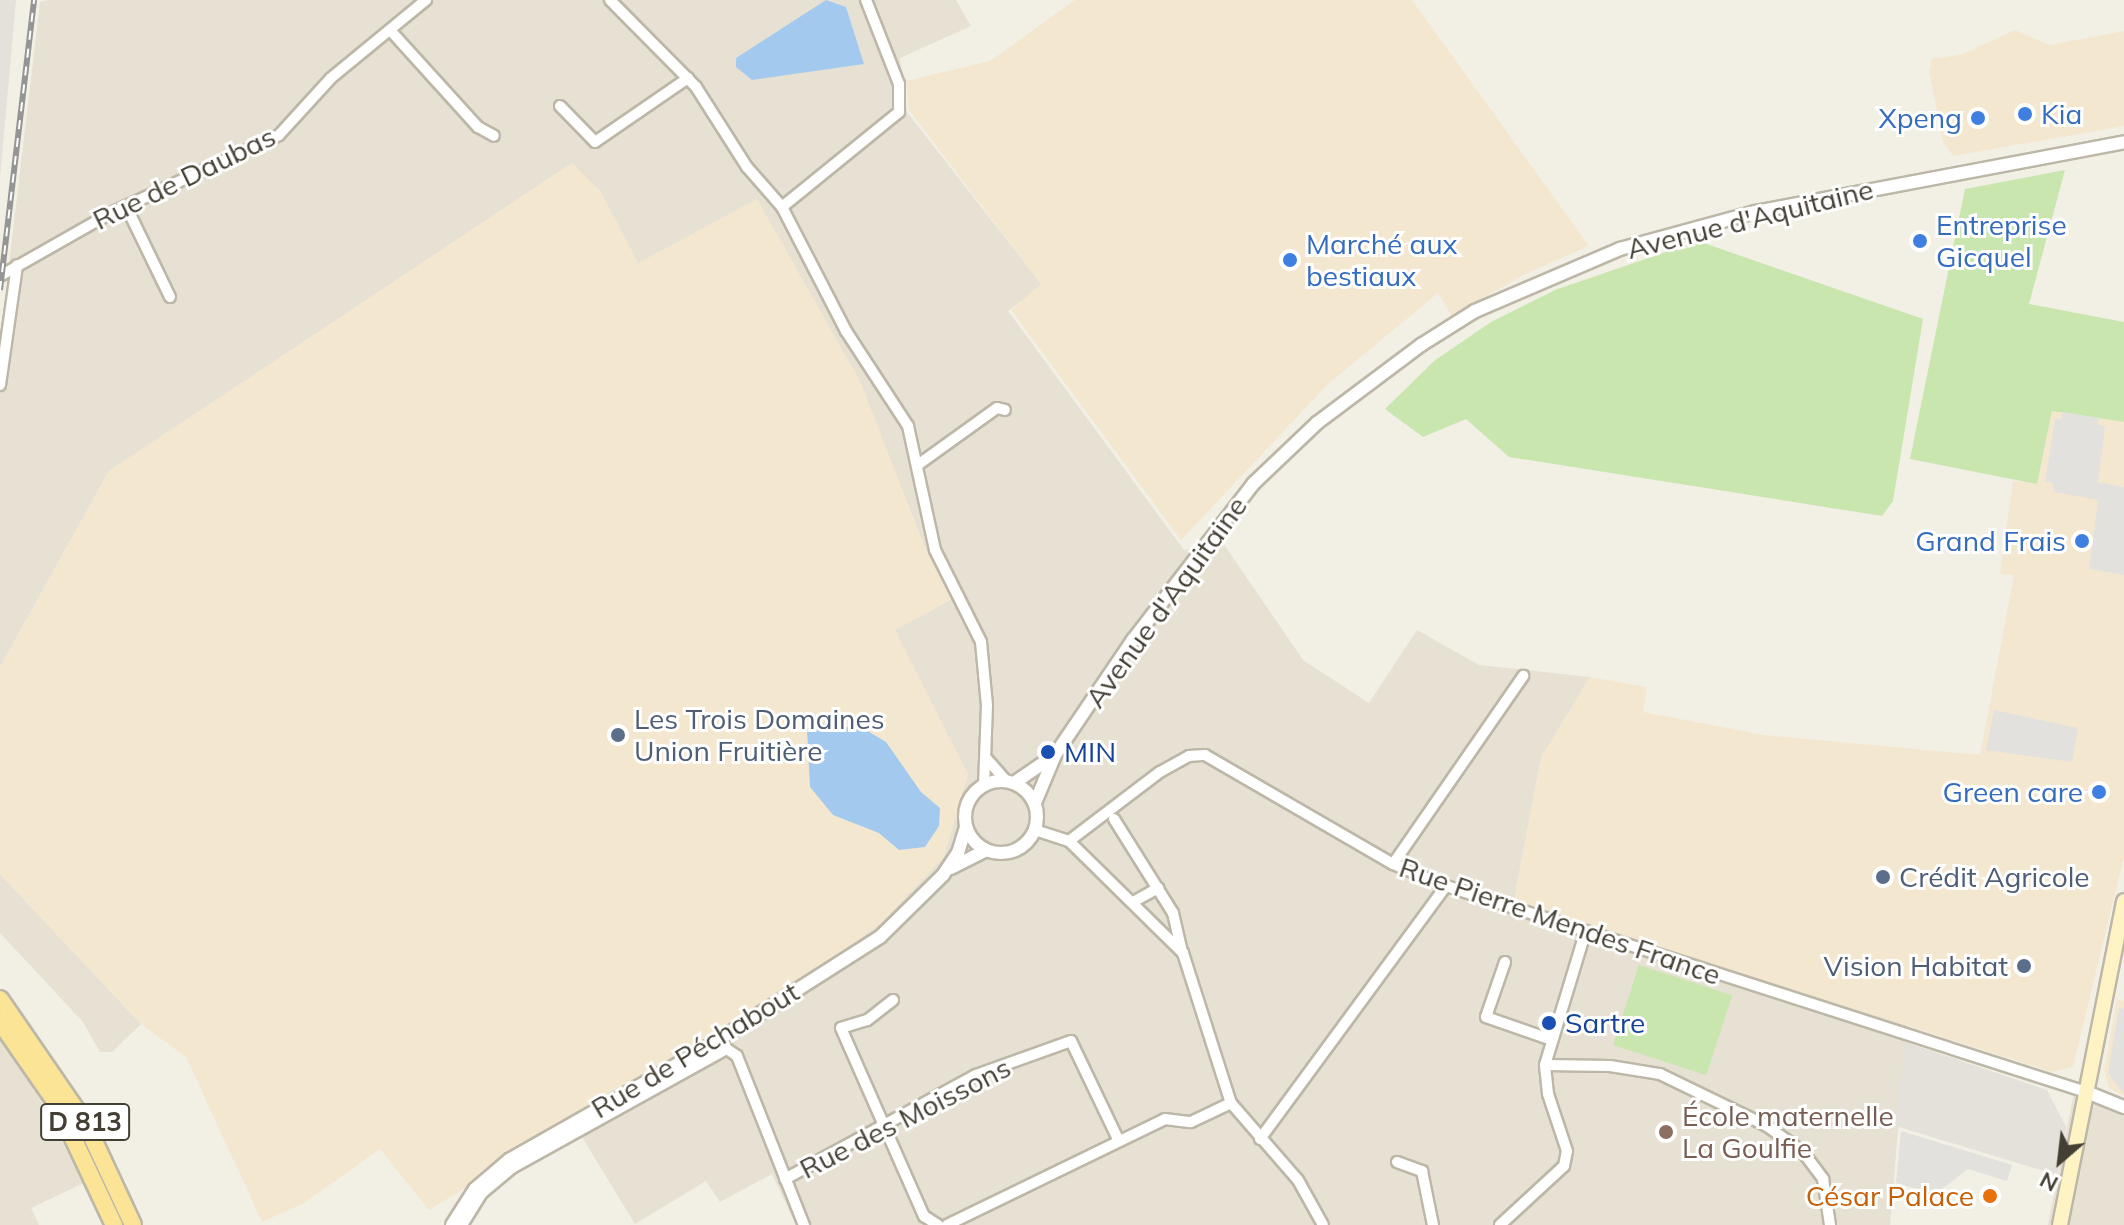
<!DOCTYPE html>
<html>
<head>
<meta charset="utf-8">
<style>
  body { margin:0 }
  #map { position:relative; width:2124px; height:1225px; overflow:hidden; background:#f2efe5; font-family:Mulish,sans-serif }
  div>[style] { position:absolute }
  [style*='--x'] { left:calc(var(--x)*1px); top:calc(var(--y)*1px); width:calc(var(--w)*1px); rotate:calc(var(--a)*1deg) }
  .residential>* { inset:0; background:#e6e1d3 }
  .commercial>* { inset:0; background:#f4e7d0 }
  .industrial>* { inset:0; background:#e4e0da }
  .green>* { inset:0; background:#c9e6af; transform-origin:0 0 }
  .parking>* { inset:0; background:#e3e1dd }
  .water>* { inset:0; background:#a3caee }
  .roads { filter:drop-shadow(2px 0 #bdb7a8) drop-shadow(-2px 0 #bdb7a8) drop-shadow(0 2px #bdb7a8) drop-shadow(0 -2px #bdb7a8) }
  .minor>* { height:10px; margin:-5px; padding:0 5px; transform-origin:5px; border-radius:5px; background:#fff }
  .tertiary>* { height:12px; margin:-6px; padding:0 6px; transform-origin:6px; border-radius:6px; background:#fff }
  .tertiary>.ring { margin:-6px; padding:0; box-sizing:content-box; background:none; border:12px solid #fff; border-radius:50% }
  .secondary>* { height:14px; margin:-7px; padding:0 7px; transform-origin:7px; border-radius:7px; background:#fdf3c4 }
  .primary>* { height:16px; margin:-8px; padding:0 8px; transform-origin:8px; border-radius:8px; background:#fbe495 }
  .rail>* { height:6px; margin-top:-3px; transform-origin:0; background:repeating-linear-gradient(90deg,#fff 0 9px,#959595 0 18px); box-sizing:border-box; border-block:2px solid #959595 }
  .dots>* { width:22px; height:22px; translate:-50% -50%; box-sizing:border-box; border:4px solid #fff; border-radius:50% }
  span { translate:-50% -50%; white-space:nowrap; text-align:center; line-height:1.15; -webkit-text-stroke:6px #fff; paint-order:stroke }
  .shield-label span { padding:2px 6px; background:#fff; border:2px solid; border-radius:6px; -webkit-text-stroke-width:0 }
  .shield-label { font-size:26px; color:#443f35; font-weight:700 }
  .shop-label { font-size:28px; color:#366cbe }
  .left { translate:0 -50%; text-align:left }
  .right { translate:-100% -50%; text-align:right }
  .street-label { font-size:28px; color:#443f35 }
  .service-label { font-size:28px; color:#4e5e75 }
  .transit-label { font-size:28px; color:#164399 }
  .education-label { font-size:28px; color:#785e54 }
  .food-label { font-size:28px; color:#c56008 }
  .north { position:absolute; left:2020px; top:1121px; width:80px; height:80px; -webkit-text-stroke:6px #fff; paint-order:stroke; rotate:208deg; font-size:22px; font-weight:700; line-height:32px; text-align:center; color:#443f35 }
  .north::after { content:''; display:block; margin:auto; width:28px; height:36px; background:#443f35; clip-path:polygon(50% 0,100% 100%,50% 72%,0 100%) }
</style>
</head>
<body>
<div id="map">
  <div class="residential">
    <i style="clip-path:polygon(48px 0,956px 0,971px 26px,900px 58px,907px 112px,1042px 285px,1008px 311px,1184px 550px,1223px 543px,1303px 660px,1369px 703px,1417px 630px,1479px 665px,1590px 677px,1541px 758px,1514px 900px,1907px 1024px,1890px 1225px,796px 1225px,772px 1174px,720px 1202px,706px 1181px,635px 1224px,571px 1119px,721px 1034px,880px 924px,968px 775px,894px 630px,952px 599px,926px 550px,638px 263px,600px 191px,571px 164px,109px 471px,0 667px,0 341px,40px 2px)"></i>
    <i style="clip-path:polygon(0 874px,141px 1024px,112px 1052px,100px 1052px,83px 1022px,0 933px)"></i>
    <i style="clip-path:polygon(0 1040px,36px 1092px,84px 1183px,31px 1208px,39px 1225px,0 1225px)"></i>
    <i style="clip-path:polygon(2076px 1083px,2124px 1100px,2124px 1225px,2048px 1225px)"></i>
  </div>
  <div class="commercial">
    <i style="clip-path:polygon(1075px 0,1412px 0,1589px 246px,1523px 275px,1452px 317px,1438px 293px,1328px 384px,1181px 540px,1011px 310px,1041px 284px,909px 110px,906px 81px,990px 61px)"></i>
    <i style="clip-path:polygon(2015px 30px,2049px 45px,2124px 31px,2124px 126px,1953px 156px,1943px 142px,1929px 72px,1932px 59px,1963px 54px)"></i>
    <i style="clip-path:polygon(572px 163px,600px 191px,638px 263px,757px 199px,860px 381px,926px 550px,952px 599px,895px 630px,968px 775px,944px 857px,880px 924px,825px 964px,721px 1034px,482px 1170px,465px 1188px,429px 1210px,380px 1149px,304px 1203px,262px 1222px,186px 1057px,141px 1024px,0 874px,0 667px,109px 471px)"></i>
    <i style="clip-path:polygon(2052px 411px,2124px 422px,2124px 856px,2073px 1067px,2052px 1072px,1514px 900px,1541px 758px,1590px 677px,1647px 687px,1643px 712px,1764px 735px,1980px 755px,2014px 575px,2000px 574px,2013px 481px,2037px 483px)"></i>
    <i style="clip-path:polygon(2117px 999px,2124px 1001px,2124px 1096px,2109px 1088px,2104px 1071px)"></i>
  </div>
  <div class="industrial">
    <i style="clip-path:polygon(0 0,16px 0,0 177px)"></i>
    <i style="clip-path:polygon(1905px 1042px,2047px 1090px,2066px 1127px,2057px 1175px,1896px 1126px)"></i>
  </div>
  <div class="green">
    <i style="clip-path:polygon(2065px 170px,2029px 304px,2124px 322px,2124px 422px,2052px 411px,2037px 484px,1910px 459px,1965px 189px)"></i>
    <i style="clip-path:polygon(1698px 241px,1923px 319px,1893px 501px,1882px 516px,1509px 457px,1466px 419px,1423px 437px,1385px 409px,1434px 361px,1491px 322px,1555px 290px)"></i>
    <i style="left:1639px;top:965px;width:98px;height:84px;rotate:18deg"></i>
  </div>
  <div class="parking">
    <i style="clip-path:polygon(2062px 412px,2099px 418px,2098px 424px,2105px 427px,2098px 482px,2124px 487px,2124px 575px,2089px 569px,2098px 500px,2054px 492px,2053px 483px,2045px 482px,2055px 419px,2061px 419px)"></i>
    <i style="clip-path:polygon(1994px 710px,2078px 728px,2072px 762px,1986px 750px)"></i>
    <i style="clip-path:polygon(2119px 1007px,2124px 1009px,2124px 1095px,2108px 1073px)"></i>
    <i style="clip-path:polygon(1901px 1131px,2012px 1165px,2007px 1181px,1968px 1169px,1935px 1194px,1896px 1183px)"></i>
  </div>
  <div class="water">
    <i style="clip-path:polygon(826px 0,846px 7px,864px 64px,752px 80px,736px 67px,736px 58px)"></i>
    <i style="clip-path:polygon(815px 722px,866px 730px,886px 742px,921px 792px,940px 808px,939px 826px,925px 847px,899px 850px,879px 833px,833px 815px,810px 787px,807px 729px)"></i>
  </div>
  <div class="roads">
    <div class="minor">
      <i style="--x:610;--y:0;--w:122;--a:45.3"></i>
      <i style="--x:696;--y:87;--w:95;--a:57.5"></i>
      <i style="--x:747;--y:167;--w:53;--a:48.8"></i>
      <i style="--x:782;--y:207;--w:140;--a:62.7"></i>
      <i style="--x:846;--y:331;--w:113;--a:56.9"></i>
      <i style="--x:908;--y:426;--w:127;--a:77.7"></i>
      <i style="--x:935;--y:550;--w:103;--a:63.4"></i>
      <i style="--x:981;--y:642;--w:63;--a:84.6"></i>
      <i style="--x:987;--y:705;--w:80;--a:92.1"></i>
      <i style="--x:390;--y:30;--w:131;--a:47.8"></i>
      <i style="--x:478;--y:127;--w:18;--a:29"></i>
      <i style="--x:560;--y:106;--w:50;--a:45.8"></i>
      <i style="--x:595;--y:142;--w:113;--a:-34.5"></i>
      <i style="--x:126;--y:206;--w:101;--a:64.2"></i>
      <i style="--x:782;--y:207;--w:151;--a:-39.1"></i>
      <i style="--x:899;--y:112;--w:28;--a:-90"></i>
      <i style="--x:899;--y:84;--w:90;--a:-111.4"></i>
      <i style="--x:0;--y:276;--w:125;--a:-29.6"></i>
      <i style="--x:109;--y:214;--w:187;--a:-24.9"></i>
      <i style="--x:279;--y:135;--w:77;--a:-47.6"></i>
      <i style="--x:331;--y:78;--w:123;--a:-39.4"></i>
      <i style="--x:0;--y:385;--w:121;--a:-81.9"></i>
      <i style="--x:919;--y:464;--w:96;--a:-35.7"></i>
      <i style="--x:997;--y:408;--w:8;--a:14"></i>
      <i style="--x:987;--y:759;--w:29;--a:49"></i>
      <i style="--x:1114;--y:819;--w:111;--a:57.9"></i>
      <i style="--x:1173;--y:913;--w:39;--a:77"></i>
      <i style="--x:1035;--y:830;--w:36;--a:18"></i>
      <i style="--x:1069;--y:841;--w:160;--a:44.5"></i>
      <i style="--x:1183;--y:953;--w:157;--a:72.3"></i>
      <i style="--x:1231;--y:1103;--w:102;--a:49"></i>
      <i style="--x:1298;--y:1180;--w:51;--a:60.9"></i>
      <i style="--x:1069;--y:841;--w:114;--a:-37.2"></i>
      <i style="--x:1160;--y:772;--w:33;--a:-29"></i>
      <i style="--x:1189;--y:756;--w:16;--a:-4"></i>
      <i style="--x:1205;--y:755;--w:217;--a:30.1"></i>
      <i style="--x:1393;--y:864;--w:57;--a:22.5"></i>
      <i style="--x:1446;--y:886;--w:675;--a:17.84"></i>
      <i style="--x:1393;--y:864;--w:229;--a:-55.3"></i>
      <i style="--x:1133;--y:902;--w:29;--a:-29"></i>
      <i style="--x:1505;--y:962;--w:58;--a:109.1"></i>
      <i style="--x:1486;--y:1017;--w:67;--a:19.2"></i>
      <i style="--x:893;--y:1000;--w:33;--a:142"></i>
      <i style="--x:867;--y:1020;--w:27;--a:163"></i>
      <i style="--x:841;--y:1028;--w:206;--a:66.2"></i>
      <i style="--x:924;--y:1216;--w:17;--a:33"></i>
      <i style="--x:1545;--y:1065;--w:65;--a:0.9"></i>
      <i style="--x:1610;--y:1066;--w:51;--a:9.1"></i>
      <i style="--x:1660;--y:1074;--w:119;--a:25.9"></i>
      <i style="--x:1767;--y:1126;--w:44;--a:35.8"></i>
      <i style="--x:1803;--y:1152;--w:34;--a:53"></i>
      <i style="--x:1823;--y:1179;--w:47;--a:81.3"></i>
      <i style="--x:1260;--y:1139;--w:314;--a:-53.7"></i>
      <i style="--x:1397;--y:1162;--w:27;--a:20"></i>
      <i style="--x:1422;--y:1171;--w:55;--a:78.5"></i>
      <i style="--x:785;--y:1179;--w:217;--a:-28.6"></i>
      <i style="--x:976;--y:1075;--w:101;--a:-19.7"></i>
      <i style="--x:1071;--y:1041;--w:111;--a:64.4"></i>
      <i style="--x:462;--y:1225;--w:36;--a:-58"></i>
      <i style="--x:481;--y:1194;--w:40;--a:-40"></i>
      <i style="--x:512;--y:1168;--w:246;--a:-29"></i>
      <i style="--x:727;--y:1049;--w:12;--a:35"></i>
      <i style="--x:737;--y:1056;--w:182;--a:68.4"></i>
      <i style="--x:947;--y:1225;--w:242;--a:-25.9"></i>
      <i style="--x:1165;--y:1119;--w:26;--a:7"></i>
      <i style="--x:1191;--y:1122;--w:44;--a:-25.4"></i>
      <i style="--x:1500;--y:1225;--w:87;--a:-42.7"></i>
      <i style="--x:1564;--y:1166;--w:15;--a:-79"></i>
      <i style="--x:1567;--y:1151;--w:60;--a:-108.4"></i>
      <i style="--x:1548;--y:1094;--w:29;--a:-96"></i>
      <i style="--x:1545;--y:1065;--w:138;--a:-73.1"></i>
    </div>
    <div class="tertiary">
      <i class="ring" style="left:965px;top:781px;width:60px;height:60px"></i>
      <i style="--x:1014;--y:783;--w:42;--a:-34.4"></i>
      <i style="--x:1035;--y:803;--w:52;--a:-67.4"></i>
      <i style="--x:1055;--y:755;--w:139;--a:-55.9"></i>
      <i style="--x:1133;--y:640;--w:198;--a:-52.4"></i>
      <i style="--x:1254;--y:483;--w:87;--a:-43.6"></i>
      <i style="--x:1317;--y:423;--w:130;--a:-36.9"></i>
      <i style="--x:1421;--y:345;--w:64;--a:-32.2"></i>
      <i style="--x:1475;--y:311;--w:158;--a:-23.2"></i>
      <i style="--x:1620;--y:249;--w:140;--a:-15.3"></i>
      <i style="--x:1755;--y:212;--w:376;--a:-10.7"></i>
      <i style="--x:951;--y:868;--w:39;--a:-27"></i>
      <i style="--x:2089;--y:1093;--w:38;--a:22"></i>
      <i style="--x:452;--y:1225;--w:43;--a:-57.4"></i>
      <i style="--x:475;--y:1189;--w:45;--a:-40.5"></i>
      <i style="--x:509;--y:1160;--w:221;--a:-29.6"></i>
      <i style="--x:701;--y:1051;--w:212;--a:-32.5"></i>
      <i style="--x:880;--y:937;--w:88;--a:-44.5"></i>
      <i style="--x:943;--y:875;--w:27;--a:-56"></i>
      <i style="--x:958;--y:853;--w:27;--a:-73"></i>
    </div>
    <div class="secondary">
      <i style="--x:2060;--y:1225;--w:330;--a:-78.8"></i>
    </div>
    <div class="primary">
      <i style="--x:0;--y:999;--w:152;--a:55.5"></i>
      <i style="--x:86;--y:1124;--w:111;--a:65"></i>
      <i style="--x:0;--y:1022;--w:100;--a:55.2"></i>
      <i style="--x:57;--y:1104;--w:134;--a:64.8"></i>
    </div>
  </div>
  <div class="rail">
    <i style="--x:0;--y:290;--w:292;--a:-83.3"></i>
  </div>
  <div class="dots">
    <i style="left:2025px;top:114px;background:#3f7fe0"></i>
    <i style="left:1978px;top:118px;background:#3f7fe0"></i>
    <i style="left:1920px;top:241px;background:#3f7fe0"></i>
    <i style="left:1290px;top:260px;background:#3f7fe0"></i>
    <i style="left:2082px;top:541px;background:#3f7fe0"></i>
    <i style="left:618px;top:735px;background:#5c6f8a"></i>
    <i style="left:1048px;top:752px;background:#1a4fb4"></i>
    <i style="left:2099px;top:792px;background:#3f7fe0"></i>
    <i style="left:1883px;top:877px;background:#5c6f8a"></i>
    <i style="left:2024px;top:966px;background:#5c6f8a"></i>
    <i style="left:1549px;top:1023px;background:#1a4fb4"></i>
    <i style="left:1666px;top:1132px;background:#8d6e63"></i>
    <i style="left:1990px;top:1196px;background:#e8710a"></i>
  </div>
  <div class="shield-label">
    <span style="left:85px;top:1122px">D 813</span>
  </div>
  <div class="shop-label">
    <span class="left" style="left:2041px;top:114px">Kia</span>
    <span class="right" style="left:1962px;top:118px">Xpeng</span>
    <span class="left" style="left:1936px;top:241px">Entreprise<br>Gicquel</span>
    <span class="left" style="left:1306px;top:260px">Marché aux<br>bestiaux</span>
    <span class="right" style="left:2066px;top:541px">Grand Frais</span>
    <span class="right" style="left:2083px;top:792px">Green care</span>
  </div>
  <div class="street-label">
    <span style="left:184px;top:178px;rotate:-26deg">Rue de Daubas</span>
    <span style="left:1750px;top:219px;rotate:-14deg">Avenue d'Aquitaine</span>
    <span style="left:1166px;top:602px;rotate:-54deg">Avenue d'Aquitaine</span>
    <span style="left:1560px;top:921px;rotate:19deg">Rue Pierre Mendes France</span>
    <span style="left:695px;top:1050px;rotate:-31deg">Rue de Péchabout</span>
    <span style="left:905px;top:1118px;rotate:-27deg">Rue des Moissons</span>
  </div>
  <div class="service-label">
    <span class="left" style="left:634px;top:735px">Les Trois Domaines<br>Union Fruitière</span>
    <span class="left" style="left:1899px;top:877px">Crédit Agricole</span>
    <span class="right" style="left:2008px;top:966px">Vision Habitat</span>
  </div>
  <div class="transit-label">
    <span class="left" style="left:1064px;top:752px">MIN</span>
    <span class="left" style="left:1565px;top:1023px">Sartre</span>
  </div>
  <div class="education-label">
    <span class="left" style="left:1682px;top:1132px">École maternelle<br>La Goulfie</span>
  </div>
  <div class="food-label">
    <span class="right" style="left:1974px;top:1196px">César Palace</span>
  </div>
  <div class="north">N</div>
</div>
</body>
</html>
